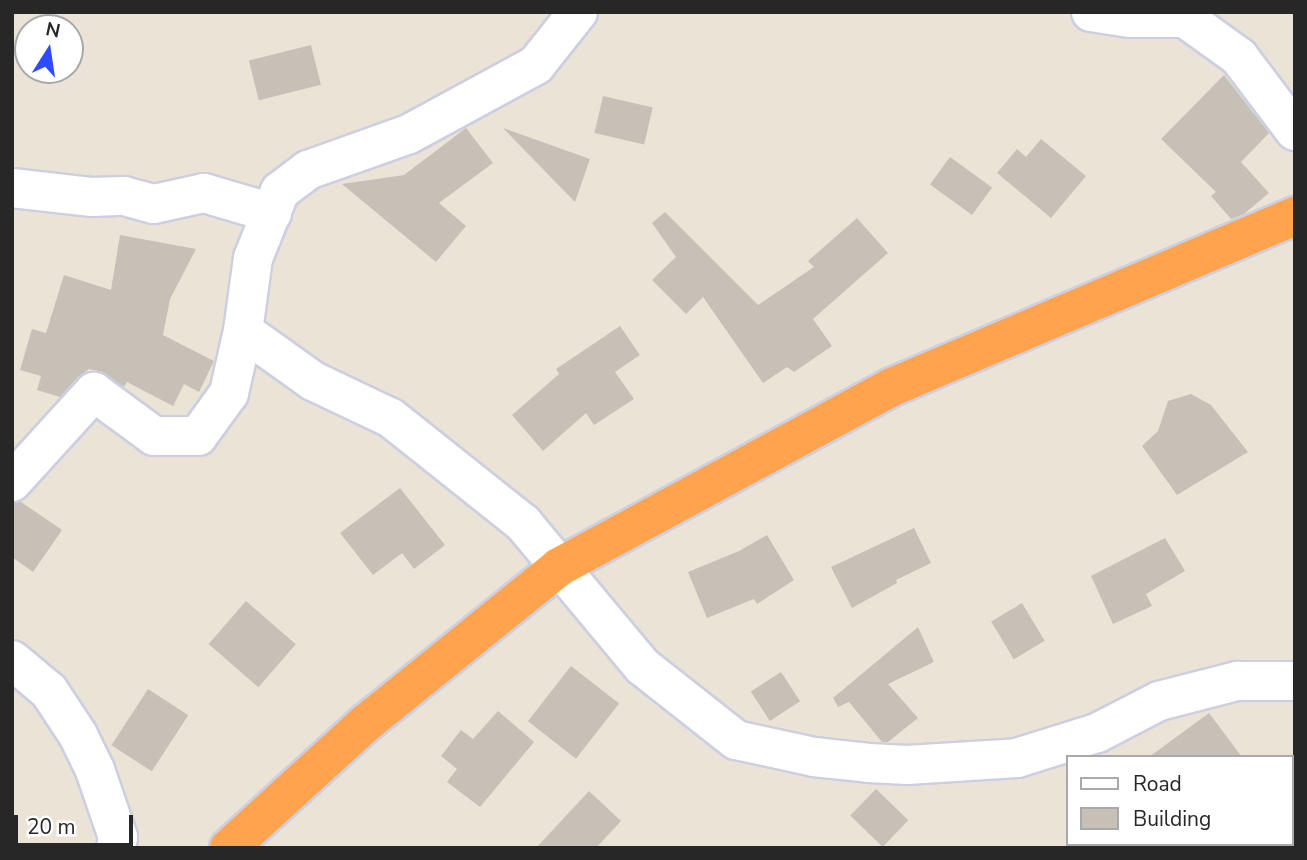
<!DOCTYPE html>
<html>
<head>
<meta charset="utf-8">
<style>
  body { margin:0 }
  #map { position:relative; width:1307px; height:860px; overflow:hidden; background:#ebe3d6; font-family:"Nunito Sans",sans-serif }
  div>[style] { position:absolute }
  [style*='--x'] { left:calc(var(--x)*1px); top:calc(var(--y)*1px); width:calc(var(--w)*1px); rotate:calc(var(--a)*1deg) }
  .building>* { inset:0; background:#c6c0b7; transform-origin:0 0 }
  .roads { filter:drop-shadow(2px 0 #cccfe1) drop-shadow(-2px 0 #cccfe1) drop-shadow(0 2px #cccfe1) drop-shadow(0 -2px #cccfe1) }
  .minor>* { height:38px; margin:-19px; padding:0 19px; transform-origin:19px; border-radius:19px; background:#fff }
  .highway>* { height:38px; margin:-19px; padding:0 19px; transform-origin:19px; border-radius:19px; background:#ffa44d }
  span { translate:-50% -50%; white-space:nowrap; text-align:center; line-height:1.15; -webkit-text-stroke:7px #fff; paint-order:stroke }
  .frame { position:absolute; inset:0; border:14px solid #272727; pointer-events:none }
  .legend { position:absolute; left:1066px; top:755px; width:228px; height:91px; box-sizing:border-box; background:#fff; border:2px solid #a9a9a9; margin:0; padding:9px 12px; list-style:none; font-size:21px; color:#272727 }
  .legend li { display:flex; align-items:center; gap:14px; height:35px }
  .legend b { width:35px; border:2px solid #a9a9a9 }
  .north { position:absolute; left:14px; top:14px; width:70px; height:70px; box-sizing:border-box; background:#fff; border:2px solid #a9a9a9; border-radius:50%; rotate:12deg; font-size:19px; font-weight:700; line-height:28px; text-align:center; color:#272727 }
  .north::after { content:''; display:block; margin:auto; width:24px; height:32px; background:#2f4bff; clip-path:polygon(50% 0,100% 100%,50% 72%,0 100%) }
  .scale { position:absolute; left:14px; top:815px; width:119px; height:32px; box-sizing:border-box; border:4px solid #272727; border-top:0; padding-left:9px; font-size:21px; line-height:24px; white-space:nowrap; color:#272727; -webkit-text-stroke:5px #fff; paint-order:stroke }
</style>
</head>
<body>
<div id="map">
  <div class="building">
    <i style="left:311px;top:45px;width:41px;height:64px;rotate:76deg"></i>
    <i style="clip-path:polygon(1224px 75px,1269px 133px,1241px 162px,1269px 193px,1244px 214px,1231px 219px,1211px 196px,1216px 192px,1161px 139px)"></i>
    <i style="left:603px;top:96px;width:51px;height:38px;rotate:13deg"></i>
    <i style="clip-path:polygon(466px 128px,493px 163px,439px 203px,466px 226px,436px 262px,342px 184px,404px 175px)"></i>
    <i style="clip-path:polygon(503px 128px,590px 159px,575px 202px)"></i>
    <i style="clip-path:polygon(1041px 139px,1086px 176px,1051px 218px,997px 173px,1017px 149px,1026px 157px)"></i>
    <i style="left:950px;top:157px;width:52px;height:34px;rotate:36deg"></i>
    <i style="clip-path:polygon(665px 212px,758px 305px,814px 267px,808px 261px,857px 218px,888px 253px,813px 319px,832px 346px,794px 372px,787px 367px,763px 383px,703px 297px,686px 314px,652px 280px,676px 257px,652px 223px)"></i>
    <i style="clip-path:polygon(120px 235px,196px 249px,170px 299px,163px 335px,214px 361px,199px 392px,184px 384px,173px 406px,127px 382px,124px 387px,98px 371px,89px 369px,78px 377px,60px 397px,37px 390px,41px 376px,20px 370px,32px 329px,46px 333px,64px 275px,111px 290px)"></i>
    <i style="clip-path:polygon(620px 326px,640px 355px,615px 372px,634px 399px,594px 425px,586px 413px,543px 451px,512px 415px,559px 374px,556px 369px)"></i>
    <i style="clip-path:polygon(1191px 394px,1211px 405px,1248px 452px,1177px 495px,1142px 446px,1158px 431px,1168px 401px)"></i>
    <i style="clip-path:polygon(400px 488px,445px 545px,414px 569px,402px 553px,373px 575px,340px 533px)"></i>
    <i style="clip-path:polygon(21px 502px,62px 530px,33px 572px,12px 557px,12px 503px)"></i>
    <i style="clip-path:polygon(914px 528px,931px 563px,896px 580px,897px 583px,852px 608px,831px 567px)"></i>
    <i style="clip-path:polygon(767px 535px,794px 580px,757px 604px,754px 599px,707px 618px,688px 572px,739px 551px)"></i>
    <i style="clip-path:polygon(1165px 538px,1185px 571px,1146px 594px,1152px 606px,1113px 624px,1091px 576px)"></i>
    <i style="left:246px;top:601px;width:66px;height:57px;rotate:41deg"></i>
    <i style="left:1022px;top:603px;width:44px;height:36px;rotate:59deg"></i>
    <i style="clip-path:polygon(918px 627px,934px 662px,888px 684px,918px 718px,888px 742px,882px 742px,849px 702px,838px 707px,833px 698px)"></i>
    <i style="left:571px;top:666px;width:61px;height:70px;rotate:38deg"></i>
    <i style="left:781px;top:672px;width:35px;height:36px;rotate:57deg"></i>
    <i style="left:148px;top:689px;width:48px;height:67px;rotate:33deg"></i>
    <i style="clip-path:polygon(498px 711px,534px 742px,480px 807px,447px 782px,457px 769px,441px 756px,461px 730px,473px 739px)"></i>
    <i style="clip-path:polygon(1209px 713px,1242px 757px,1149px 757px)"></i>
    <i style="left:876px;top:789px;width:45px;height:37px;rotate:44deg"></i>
    <i style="clip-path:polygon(589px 791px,621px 821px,596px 848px,536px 848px)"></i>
  </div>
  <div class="roads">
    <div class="minor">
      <i style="--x:578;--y:12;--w:68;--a:128.4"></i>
      <i style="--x:536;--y:65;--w:145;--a:151.5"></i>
      <i style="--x:409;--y:134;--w:107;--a:160.4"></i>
      <i style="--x:308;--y:170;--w:35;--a:143"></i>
      <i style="--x:280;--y:191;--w:72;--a:111.9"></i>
      <i style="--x:253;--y:258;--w:74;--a:97.8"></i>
      <i style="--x:243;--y:331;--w:86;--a:35.5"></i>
      <i style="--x:313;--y:381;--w:86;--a:25.4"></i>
      <i style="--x:391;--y:418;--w:169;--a:38.5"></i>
      <i style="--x:523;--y:523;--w:186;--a:50.2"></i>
      <i style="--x:642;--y:666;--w:120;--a:38.2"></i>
      <i style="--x:736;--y:740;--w:80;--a:12.3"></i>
      <i style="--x:814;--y:757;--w:55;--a:6.2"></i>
      <i style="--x:869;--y:763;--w:38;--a:3"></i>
      <i style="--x:907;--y:765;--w:110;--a:-3.6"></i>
      <i style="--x:1017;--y:758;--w:84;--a:-17.4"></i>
      <i style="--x:1097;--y:733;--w:70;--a:-27.3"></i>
      <i style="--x:1159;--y:701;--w:81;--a:-14.4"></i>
      <i style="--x:1237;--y:681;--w:58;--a:0"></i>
      <i style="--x:1091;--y:12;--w:39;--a:9"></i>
      <i style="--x:1130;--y:18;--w:55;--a:0"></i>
      <i style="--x:1185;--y:18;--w:67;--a:35.8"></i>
      <i style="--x:1239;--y:57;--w:93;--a:52.9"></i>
      <i style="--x:12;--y:188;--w:81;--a:6.4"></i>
      <i style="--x:92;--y:197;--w:32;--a:-2"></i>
      <i style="--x:124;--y:196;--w:31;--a:15"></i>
      <i style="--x:154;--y:204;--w:51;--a:-12.4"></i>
      <i style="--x:204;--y:193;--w:71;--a:16.4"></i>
      <i style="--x:12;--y:482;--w:122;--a:-47.7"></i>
      <i style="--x:94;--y:392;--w:74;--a:36.3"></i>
      <i style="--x:154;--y:436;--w:44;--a:0"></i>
      <i style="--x:198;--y:436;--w:53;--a:-54.2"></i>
      <i style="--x:229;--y:393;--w:64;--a:-77.3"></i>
      <i style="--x:12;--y:660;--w:48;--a:40"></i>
      <i style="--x:49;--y:691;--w:53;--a:56.6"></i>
      <i style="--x:78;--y:735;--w:39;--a:64"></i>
      <i style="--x:95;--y:770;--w:71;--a:71.1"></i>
      <i style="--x:118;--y:837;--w:11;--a:100"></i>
    </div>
    <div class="highway">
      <i style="--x:229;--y:848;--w:185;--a:-42.4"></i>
      <i style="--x:366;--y:723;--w:248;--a:-38.9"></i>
      <i style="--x:559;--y:567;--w:379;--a:-28.4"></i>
      <i style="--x:892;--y:387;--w:438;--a:-23"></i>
    </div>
  </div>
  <div class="frame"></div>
  <ul class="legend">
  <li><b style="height:9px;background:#fff"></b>Road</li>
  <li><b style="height:19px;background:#c6c0b7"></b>Building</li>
  </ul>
  <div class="north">N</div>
  <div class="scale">20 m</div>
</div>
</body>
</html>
